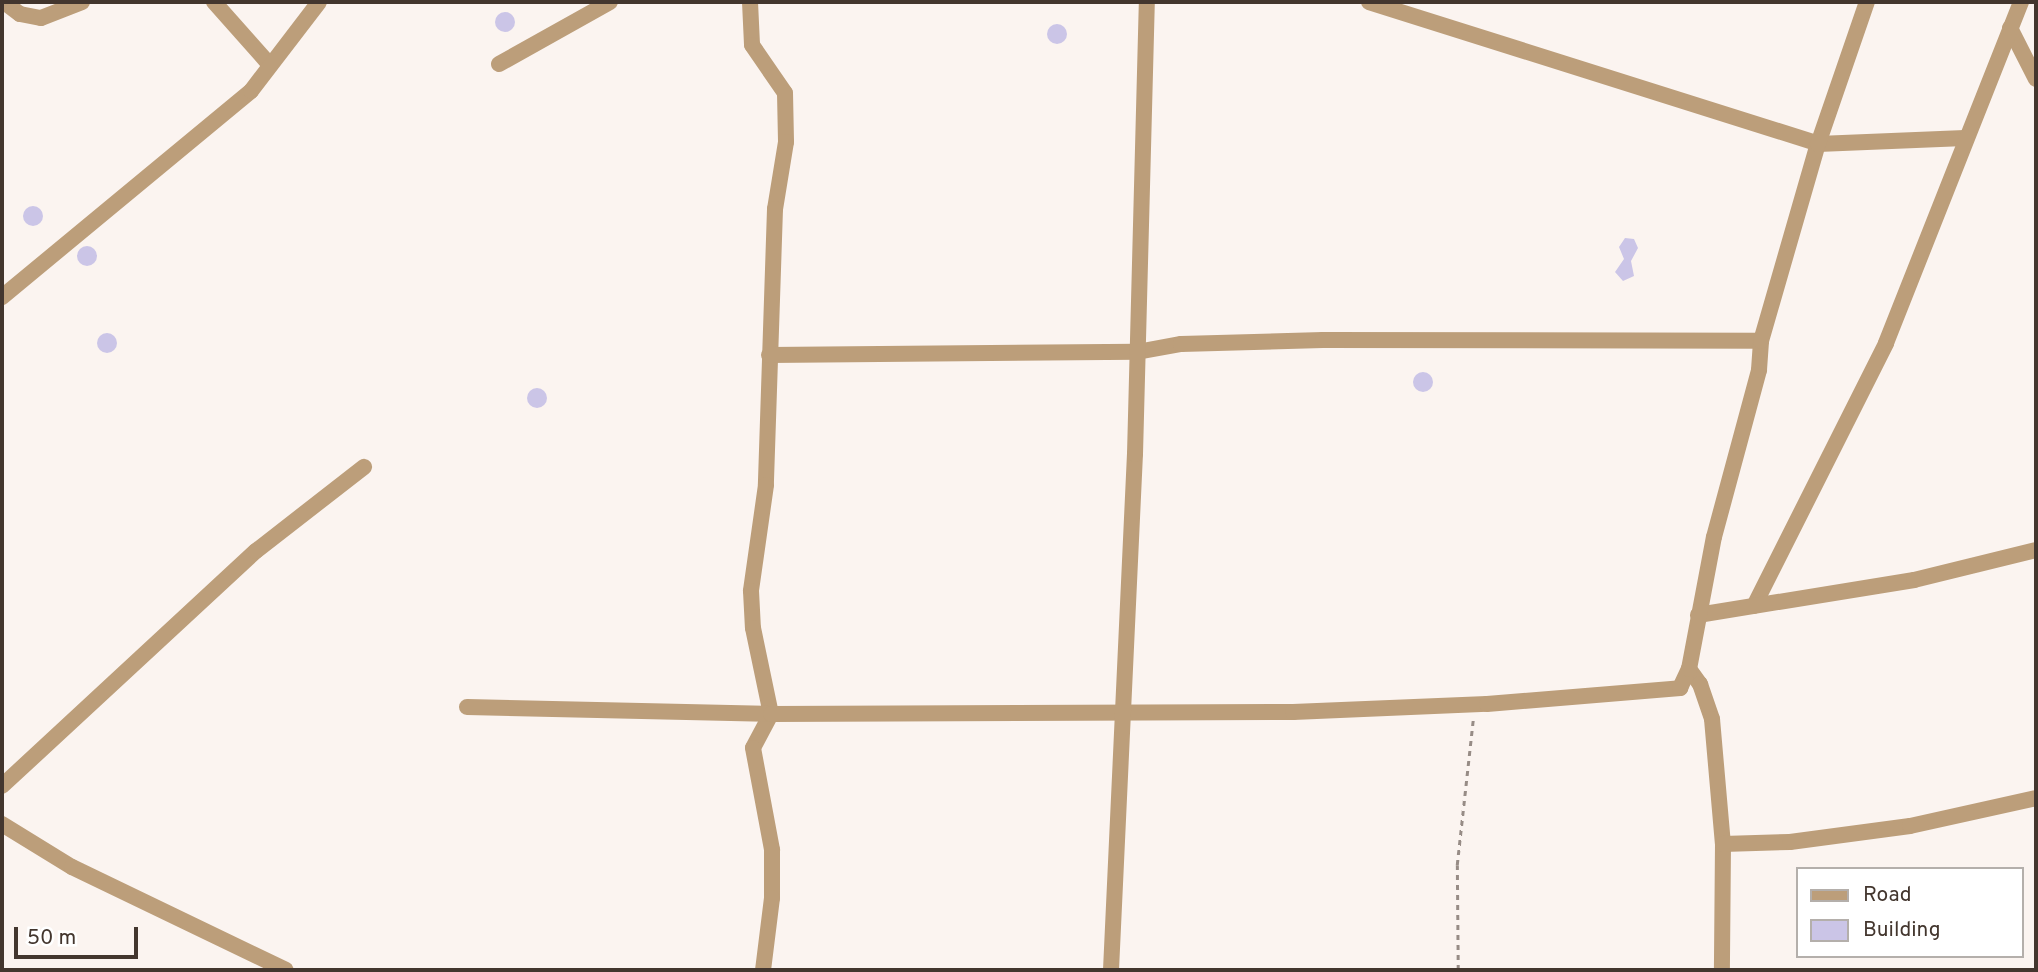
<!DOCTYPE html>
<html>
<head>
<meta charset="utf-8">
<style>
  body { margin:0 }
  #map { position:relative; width:2038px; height:972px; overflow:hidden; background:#fbf4f0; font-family:Overpass,sans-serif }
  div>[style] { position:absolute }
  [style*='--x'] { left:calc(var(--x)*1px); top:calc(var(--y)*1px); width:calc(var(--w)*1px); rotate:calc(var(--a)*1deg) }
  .building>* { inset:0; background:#cbc5e7 }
  .round { border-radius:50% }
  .path>* { height:2.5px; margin-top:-1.25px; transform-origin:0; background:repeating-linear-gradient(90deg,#978c86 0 5px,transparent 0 10px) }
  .minor>* { height:16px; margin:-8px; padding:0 8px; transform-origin:8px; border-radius:8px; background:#bc9e7a }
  span { translate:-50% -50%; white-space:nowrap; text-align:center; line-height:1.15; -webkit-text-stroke:6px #fff; paint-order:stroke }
  .frame { position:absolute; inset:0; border:4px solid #43362e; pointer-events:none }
  .legend { position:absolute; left:1796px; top:867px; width:228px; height:91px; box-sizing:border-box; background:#fff; border:2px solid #b4afab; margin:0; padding:9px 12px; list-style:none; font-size:21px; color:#43362e }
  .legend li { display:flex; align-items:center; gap:14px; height:35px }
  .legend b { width:35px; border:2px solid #b4afab }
  .scale { position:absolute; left:14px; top:927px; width:124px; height:32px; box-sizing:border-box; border:4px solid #43362e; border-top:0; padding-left:9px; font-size:21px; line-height:24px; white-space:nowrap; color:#43362e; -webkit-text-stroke:5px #fff; paint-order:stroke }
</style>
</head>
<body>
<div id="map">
  <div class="building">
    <i class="round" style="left:495px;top:12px;width:20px;height:20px"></i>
    <i class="round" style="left:1047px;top:24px;width:20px;height:20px"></i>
    <i class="round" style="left:23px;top:206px;width:20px;height:20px"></i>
    <i style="clip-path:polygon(1625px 238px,1634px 239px,1638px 248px,1631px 261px,1634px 276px,1623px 281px,1615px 272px,1624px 259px,1619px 247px)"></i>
    <i class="round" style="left:77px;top:246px;width:20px;height:20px"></i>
    <i class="round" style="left:97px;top:333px;width:20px;height:20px"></i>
    <i class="round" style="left:1413px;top:372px;width:20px;height:20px"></i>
    <i class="round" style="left:527px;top:388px;width:20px;height:20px"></i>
  </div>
  <div class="path">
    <i style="--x:1458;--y:970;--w:105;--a:-90.5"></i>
    <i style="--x:1457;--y:865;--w:147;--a:-83.7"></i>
  </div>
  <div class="minor">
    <i style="--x:4;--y:2;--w:20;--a:37"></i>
    <i style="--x:20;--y:14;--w:21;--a:11"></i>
    <i style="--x:41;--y:18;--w:44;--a:-21.3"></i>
    <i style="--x:214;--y:2;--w:84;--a:48.4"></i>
    <i style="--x:750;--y:2;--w:43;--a:87.3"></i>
    <i style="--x:752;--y:45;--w:58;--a:55.5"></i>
    <i style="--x:785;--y:93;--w:49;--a:88.8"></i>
    <i style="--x:786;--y:142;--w:68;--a:99.3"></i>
    <i style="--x:775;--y:209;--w:276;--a:91.9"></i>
    <i style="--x:766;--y:485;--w:107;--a:98.1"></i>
    <i style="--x:751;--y:591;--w:37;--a:87"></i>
    <i style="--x:753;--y:628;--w:88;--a:78.2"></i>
    <i style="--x:771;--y:714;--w:38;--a:118"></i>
    <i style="--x:753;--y:748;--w:104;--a:79.4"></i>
    <i style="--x:772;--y:850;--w:48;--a:90"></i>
    <i style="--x:772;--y:898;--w:73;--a:97.1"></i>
    <i style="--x:1369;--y:2;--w:471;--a:17.5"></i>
    <i style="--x:1818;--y:144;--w:147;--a:-2.3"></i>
    <i style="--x:2010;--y:28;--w:57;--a:63"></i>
    <i style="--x:499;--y:64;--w:127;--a:-29.2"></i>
    <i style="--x:2;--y:297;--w:323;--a:-39.6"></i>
    <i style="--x:251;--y:91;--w:112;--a:-52.6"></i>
    <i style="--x:769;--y:355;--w:368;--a:-0.5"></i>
    <i style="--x:1137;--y:352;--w:45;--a:-10.3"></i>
    <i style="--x:1181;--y:344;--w:142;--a:-1.6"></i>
    <i style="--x:1323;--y:340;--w:438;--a:0.1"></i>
    <i style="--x:1754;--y:606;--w:294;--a:-63.3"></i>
    <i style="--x:1886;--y:343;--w:367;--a:-68.4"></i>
    <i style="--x:1698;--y:615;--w:219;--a:-9.2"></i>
    <i style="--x:1914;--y:580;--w:126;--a:-13.8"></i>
    <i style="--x:1689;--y:669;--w:19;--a:54"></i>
    <i style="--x:1700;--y:684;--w:37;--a:71"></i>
    <i style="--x:1712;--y:719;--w:125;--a:85"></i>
    <i style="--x:1723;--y:844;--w:126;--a:90.5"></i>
    <i style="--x:467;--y:707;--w:304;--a:1.3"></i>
    <i style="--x:771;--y:714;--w:522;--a:-0.22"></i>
    <i style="--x:1293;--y:712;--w:194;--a:-2.4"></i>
    <i style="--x:1487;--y:704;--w:194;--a:-4.7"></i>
    <i style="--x:1680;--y:688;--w:21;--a:-65"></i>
    <i style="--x:1689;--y:669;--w:134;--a:-79.3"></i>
    <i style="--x:1714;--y:537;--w:173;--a:-74.9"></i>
    <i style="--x:1759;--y:370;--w:29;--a:-86"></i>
    <i style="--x:1761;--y:341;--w:205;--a:-73.9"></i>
    <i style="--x:1818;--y:144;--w:150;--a:-71"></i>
    <i style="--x:2;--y:786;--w:346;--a:-42.8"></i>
    <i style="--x:256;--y:551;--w:137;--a:-37.9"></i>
    <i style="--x:2;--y:824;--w:82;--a:31.6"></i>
    <i style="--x:72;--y:867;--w:237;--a:25.7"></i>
    <i style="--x:1723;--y:844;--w:67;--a:-1.7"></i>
    <i style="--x:1790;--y:842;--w:121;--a:-7.6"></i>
    <i style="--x:1910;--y:826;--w:129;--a:-12.5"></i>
    <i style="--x:1111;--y:970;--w:517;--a:-87.34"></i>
    <i style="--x:1135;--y:454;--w:452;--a:-88.5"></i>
  </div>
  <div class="frame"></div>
  <ul class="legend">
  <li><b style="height:9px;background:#bc9e7a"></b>Road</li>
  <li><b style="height:19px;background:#cbc5e7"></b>Building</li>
  </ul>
  <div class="scale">50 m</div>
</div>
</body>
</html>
